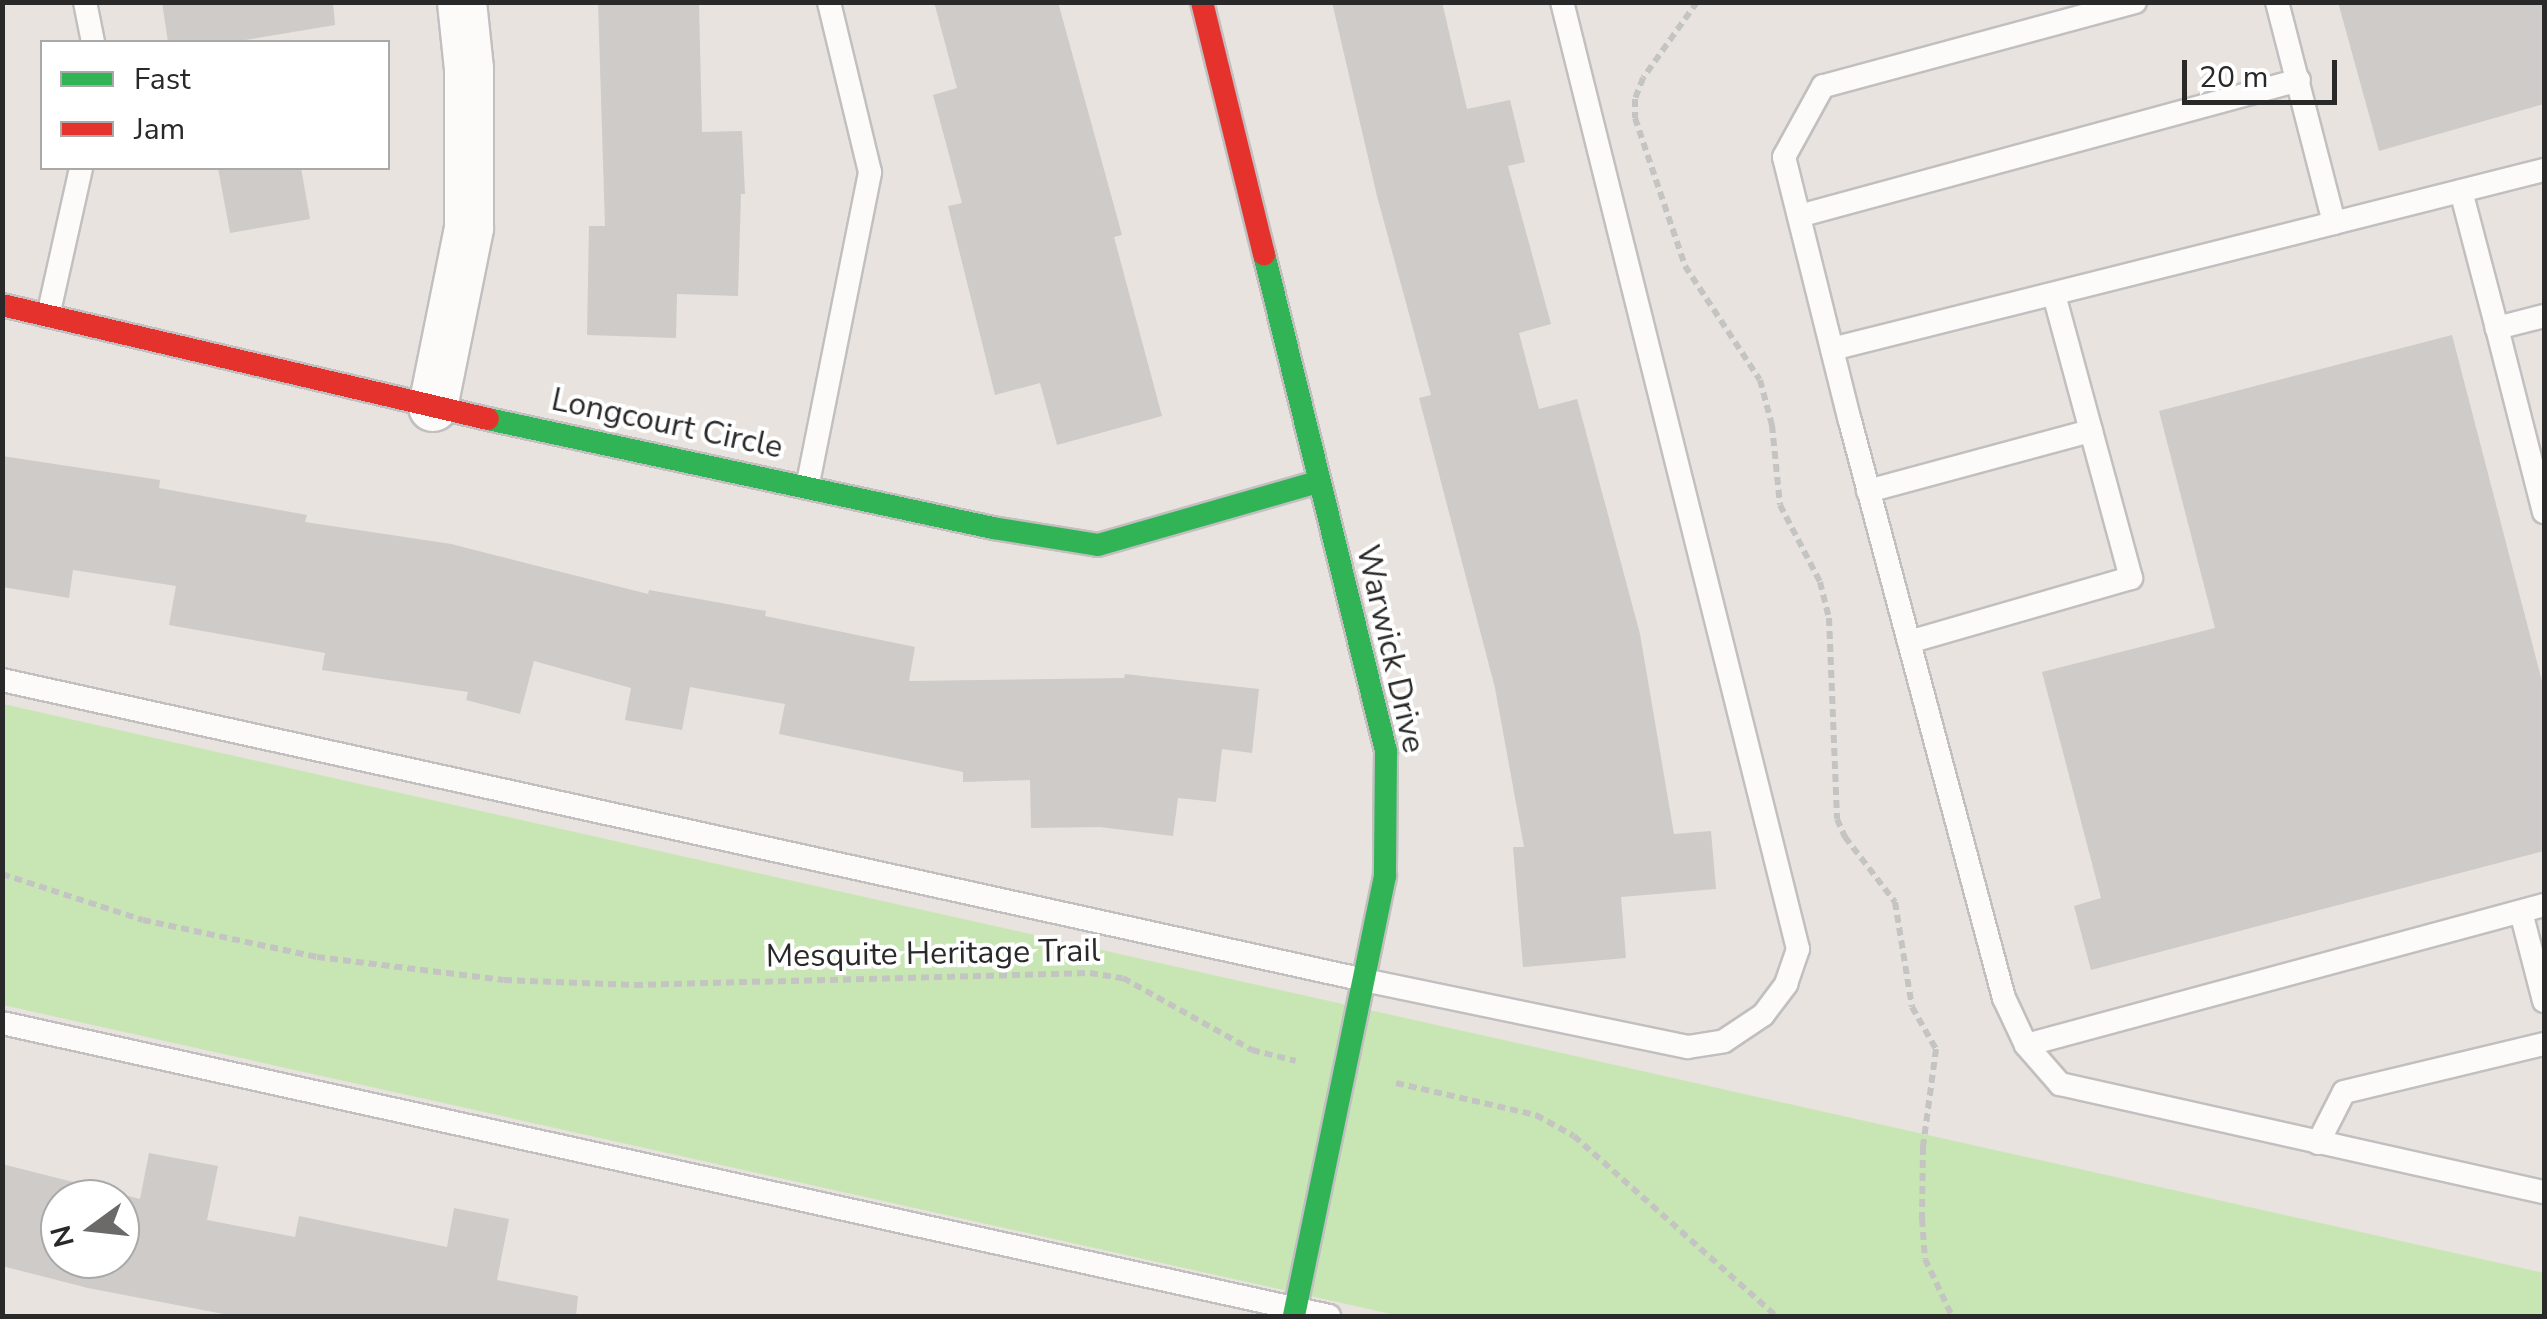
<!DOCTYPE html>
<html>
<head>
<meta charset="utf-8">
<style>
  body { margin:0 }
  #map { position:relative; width:2547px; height:1319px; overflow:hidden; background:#e8e3de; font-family:"Nunito Sans",sans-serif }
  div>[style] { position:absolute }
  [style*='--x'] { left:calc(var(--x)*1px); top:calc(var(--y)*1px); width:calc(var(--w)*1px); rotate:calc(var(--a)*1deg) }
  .green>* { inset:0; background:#c8e6b3 }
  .building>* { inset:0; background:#cecbc8 }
  .path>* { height:6px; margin-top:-3px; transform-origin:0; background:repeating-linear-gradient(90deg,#c4c4c3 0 8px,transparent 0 13px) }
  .roads { filter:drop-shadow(2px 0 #c1bfc0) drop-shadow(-2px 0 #c1bfc0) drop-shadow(0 2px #c1bfc0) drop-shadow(0 -2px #c1bfc0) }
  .lane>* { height:22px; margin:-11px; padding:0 11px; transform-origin:11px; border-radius:11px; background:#fcfbfa }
  .street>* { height:48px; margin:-24px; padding:0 24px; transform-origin:24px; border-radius:24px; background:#fcfbfa }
  .fast>* { height:22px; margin:-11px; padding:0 11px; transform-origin:11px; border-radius:11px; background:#30b455 }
  .jam>* { height:22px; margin:-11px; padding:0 11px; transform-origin:11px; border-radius:11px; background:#e5322d }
  span { translate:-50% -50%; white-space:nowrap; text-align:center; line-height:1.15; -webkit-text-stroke:8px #fff; paint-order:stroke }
  .street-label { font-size:32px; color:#292929 }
  .frame { position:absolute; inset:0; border:5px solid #292929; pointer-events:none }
  .legend { position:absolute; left:40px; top:40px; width:350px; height:130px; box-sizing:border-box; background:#fff; border:2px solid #a9a9a9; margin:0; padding:12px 18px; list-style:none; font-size:30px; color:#292929 }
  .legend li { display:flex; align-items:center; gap:20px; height:50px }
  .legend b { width:50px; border:2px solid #a9a9a9 }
  .north { position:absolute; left:40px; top:1179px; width:100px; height:100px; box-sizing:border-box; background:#fff; border:2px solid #a9a9a9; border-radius:50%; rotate:255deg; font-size:28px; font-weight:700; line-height:40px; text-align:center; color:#292929 }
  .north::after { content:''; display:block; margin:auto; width:35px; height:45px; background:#6c6a68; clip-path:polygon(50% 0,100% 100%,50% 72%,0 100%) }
  .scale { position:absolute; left:2182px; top:60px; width:155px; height:45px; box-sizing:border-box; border:5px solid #292929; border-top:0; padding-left:12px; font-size:30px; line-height:35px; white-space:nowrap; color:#292929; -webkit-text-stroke:8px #fff; paint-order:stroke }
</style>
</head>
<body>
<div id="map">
  <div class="green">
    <i style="clip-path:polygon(3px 704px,2544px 1273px,2544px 1316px,1400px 1316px,3px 1005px)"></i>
  </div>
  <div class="building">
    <i style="clip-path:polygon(162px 2px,333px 2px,335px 25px,233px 42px,168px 42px)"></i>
    <i style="clip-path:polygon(598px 2px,699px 2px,702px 132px,742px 131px,745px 194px,741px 194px,738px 296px,677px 294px,676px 338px,587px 335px,589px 226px,605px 226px)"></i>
    <i style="clip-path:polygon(934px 2px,1058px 2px,1122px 235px,1114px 237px,1162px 416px,1057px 445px,1040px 383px,995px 395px,948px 206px,962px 203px,933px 95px,957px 88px)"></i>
    <i style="clip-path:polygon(1332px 2px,1442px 2px,1467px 109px,1510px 100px,1525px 162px,1508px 166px,1551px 324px,1519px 333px,1539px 409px,1577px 399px,1640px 634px,1674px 834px,1711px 831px,1716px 889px,1621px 897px,1626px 958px,1523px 967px,1513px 847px,1524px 847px,1495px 688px,1419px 398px,1431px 395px,1377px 196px)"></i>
    <i style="clip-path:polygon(2338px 2px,2544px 2px,2544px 104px,2379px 151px)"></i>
    <i style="clip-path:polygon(218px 168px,301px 168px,310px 219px,230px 233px)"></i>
    <i style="clip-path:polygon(2452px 335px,2544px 689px,2544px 851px,2091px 970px,2074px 906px,2101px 898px,2042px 672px,2215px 628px,2159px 411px)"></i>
    <i style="clip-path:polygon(2px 456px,160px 480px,159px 488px,307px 515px,305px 522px,451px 544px,648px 594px,649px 590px,766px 611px,765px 616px,915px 647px,909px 681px,1124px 678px,1125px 674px,1259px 689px,1252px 753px,1222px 749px,1216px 802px,1178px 798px,1173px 836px,1100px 827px,1031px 828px,1030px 780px,963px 782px,963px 772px,779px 734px,785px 704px,690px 687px,682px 730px,625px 720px,631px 688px,534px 661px,520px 714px,466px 700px,468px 692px,322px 670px,325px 653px,169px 625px,176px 586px,73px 570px,69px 598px,2px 587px)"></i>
    <i style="clip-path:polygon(evenodd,149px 1153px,218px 1166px,207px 1220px,295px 1237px,299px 1216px,447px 1247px,454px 1208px,509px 1219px,497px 1280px,578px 1296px,576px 1316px,234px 1316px,88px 1288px,2px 1266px,2px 1164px,140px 1199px,149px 1153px,60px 1199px,120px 1199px,120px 1259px,60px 1259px,60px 1199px)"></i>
  </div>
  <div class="path">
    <i style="--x:1697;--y:2;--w:93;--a:125.4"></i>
    <i style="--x:1643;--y:78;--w:22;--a:111"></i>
    <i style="--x:1635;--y:99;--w:19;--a:90"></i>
    <i style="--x:1635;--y:118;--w:156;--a:71.3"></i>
    <i style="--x:1685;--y:266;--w:136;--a:56.7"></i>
    <i style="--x:1760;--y:380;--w:47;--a:75.1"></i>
    <i style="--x:1772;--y:425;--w:80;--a:84.3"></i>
    <i style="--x:1780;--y:505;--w:87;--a:62.5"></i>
    <i style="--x:1820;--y:582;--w:37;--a:76"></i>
    <i style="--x:1829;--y:618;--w:201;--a:87.7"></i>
    <i style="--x:1837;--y:819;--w:20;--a:66"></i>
    <i style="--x:1845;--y:837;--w:82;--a:52.4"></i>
    <i style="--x:1895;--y:902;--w:106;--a:80.8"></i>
    <i style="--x:1912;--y:1007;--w:48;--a:60.3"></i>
    <i style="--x:1936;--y:1049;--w:99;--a:97.6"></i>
    <i style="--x:1923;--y:1147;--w:72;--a:90.8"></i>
    <i style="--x:1922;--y:1219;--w:40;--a:85.7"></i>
    <i style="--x:1925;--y:1259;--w:63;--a:64.7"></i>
    <i style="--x:2;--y:874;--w:148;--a:18.1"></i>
    <i style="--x:143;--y:920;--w:178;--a:12"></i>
    <i style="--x:317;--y:957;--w:188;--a:7"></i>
    <i style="--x:504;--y:980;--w:131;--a:2.2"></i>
    <i style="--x:635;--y:985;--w:455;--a:-1.5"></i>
    <i style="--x:1090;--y:973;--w:33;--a:9"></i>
    <i style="--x:1123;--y:978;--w:148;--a:29.2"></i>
    <i style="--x:1252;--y:1050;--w:45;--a:14"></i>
    <i style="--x:1396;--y:1083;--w:144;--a:12.9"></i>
    <i style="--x:1536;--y:1115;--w:43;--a:28.9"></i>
    <i style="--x:1574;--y:1136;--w:271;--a:41.7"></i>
  </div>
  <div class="roads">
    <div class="lane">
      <i style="--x:85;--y:2;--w:41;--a:78.7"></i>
      <i style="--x:2135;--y:2;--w:323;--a:164.9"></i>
      <i style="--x:1823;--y:86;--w:81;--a:118.8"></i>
      <i style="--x:1784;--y:157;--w:272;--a:76"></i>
      <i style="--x:1850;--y:421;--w:597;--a:75.06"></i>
      <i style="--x:2004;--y:998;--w:52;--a:64.9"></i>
      <i style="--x:2026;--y:1045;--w:537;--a:-15.12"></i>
      <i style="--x:2277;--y:2;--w:228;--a:75.5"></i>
      <i style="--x:2334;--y:223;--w:217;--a:-14.2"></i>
      <i style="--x:2461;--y:191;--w:142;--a:75.3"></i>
      <i style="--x:1799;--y:216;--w:518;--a:-15.22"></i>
      <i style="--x:48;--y:316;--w:152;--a:-77.4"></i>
      <i style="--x:2544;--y:316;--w:49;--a:165.7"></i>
      <i style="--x:2497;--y:328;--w:190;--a:75.7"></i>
      <i style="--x:1832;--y:349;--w:518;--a:-14.09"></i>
      <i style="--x:807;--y:488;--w:322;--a:-78.7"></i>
      <i style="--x:870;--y:172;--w:175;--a:-103.6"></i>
      <i style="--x:1868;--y:491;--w:231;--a:-15.1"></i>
      <i style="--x:1909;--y:642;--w:231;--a:-16.1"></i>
      <i style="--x:2131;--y:578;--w:294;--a:-105.2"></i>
      <i style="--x:2;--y:680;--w:1395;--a:12.42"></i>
      <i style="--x:1364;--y:980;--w:331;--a:11.7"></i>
      <i style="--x:1688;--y:1047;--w:36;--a:-9"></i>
      <i style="--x:1724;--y:1041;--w:47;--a:-33.7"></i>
      <i style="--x:1763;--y:1015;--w:39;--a:-53"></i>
      <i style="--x:1786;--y:984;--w:37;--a:-71"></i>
      <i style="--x:1798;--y:949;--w:976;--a:-103.99"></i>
      <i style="--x:2521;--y:912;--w:92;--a:75.5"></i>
      <i style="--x:2;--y:1023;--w:1359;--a:12.45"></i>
      <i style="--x:2026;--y:1045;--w:52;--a:48.9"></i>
      <i style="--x:2060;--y:1084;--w:496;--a:12.6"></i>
      <i style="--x:2318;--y:1143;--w:57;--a:-63"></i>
      <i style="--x:2344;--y:1092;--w:206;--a:-13.5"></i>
    </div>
    <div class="street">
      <i style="--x:433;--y:407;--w:183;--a:-78.6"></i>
      <i style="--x:469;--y:228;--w:159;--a:-90"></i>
      <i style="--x:469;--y:69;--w:67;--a:-96"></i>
    </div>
    <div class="fast">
      <i style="--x:1264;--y:254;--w:512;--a:76.21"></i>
      <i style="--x:1386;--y:751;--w:125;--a:90.5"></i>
      <i style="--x:1385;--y:876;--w:449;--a:101.7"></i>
      <i style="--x:488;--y:419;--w:517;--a:12.18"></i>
      <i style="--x:993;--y:528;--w:106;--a:9.2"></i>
      <i style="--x:1098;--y:545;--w:228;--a:-16"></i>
    </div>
    <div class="jam">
      <i style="--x:1202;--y:2;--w:260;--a:76.2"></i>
      <i style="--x:2;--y:305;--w:499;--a:13.2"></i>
    </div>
  </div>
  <div class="street-label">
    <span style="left:667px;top:424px;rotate:12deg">Longcourt Circle</span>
    <span style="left:1390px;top:649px;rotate:77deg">Warwick Drive</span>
    <span style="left:933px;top:954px;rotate:-1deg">Mesquite Heritage Trail</span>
  </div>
  <div class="frame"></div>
  <ul class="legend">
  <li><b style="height:12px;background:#30b455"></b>Fast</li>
  <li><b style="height:12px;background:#e5322d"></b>Jam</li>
  </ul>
  <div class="north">N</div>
  <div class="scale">20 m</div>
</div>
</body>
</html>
